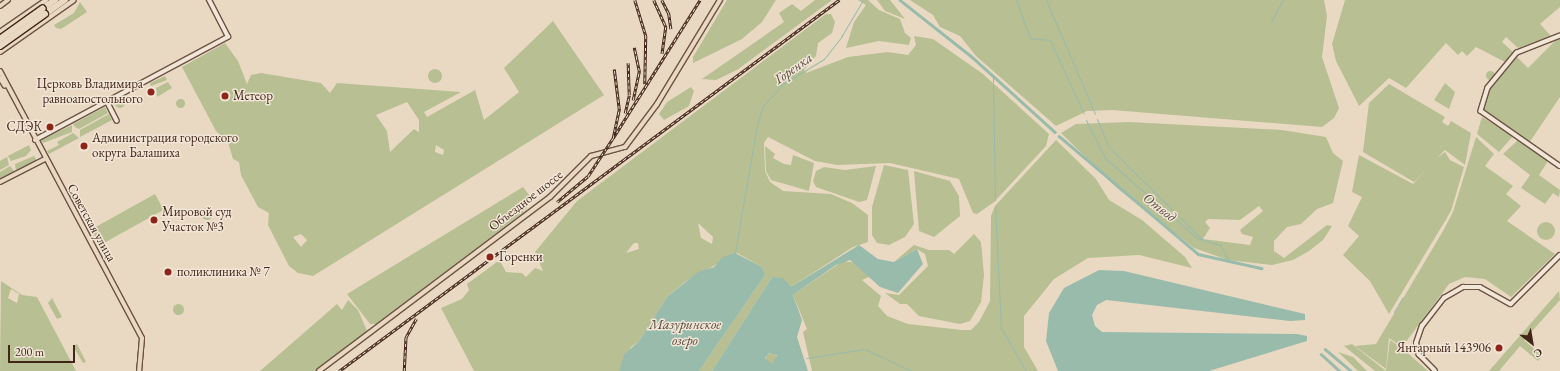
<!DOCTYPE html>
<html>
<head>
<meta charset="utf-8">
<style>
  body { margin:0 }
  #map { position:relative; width:1560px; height:371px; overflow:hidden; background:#ead9c2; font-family:"EB Garamond",serif }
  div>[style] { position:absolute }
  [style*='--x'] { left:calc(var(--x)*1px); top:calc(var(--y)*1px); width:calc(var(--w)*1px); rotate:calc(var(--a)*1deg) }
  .green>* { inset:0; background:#b7bf93; transform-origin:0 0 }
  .round { border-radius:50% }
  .water>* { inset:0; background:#99bbac }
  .stream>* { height:1px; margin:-0.5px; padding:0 0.5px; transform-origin:0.5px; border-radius:0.5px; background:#99bbac }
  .canal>* { height:2.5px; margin:-1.25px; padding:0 1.25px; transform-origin:1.25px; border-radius:1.25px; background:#99bbac }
  .roads { filter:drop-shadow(1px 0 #6d5344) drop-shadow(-1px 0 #6d5344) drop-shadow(0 1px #6d5344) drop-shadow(0 -1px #6d5344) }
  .minor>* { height:3.5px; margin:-1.75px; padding:0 1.75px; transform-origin:1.75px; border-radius:1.75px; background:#f1e6d7 }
  .major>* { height:4px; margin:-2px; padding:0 2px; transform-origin:2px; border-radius:2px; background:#ead9c2 }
  .highway>* { height:5.5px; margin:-2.75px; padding:0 2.75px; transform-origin:2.75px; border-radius:2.75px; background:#ead9c2 }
  .rail>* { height:2.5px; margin-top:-1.25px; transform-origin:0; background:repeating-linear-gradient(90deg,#f1e6d7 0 3px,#43261a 0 6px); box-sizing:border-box; border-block:1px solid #43261a }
  .bridges { filter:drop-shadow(1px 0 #43261a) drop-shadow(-1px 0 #43261a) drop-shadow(0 1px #43261a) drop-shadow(0 -1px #43261a) }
  .highway-bridge>* { height:5.5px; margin:-2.75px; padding:0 2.75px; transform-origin:2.75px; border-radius:2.75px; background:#ead9c2 }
  .dots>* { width:11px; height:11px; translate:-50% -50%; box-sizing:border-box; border:2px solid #f1e6d7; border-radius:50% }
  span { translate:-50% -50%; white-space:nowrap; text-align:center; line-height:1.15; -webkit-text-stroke:3px #f1e6d7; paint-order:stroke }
  .poi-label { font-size:13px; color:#43261a }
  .right { translate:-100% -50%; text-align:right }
  .left { translate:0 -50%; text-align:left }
  .street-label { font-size:13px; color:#43261a }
  .water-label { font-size:14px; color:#584b3e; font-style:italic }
  .north { position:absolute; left:1512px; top:323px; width:40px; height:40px; -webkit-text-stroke:3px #f1e6d7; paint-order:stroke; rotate:149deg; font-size:11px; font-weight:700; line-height:16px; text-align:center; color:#43261a }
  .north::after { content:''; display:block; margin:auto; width:14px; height:18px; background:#43261a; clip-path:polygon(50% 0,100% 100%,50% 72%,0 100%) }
  .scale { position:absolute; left:8px; top:345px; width:67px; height:18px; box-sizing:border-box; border:2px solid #43261a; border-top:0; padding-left:5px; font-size:12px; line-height:14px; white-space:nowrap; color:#43261a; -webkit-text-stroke:3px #f1e6d7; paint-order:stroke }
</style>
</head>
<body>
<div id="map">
  <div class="green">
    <i style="clip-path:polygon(727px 0,776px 0,762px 22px,742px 39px,693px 63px,693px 57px)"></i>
    <i style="clip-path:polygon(815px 0,832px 0,737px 70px,716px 80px,702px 79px,784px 22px,779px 13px,792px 4px,801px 11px)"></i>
    <i style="clip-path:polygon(858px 0,868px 0,879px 10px,900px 19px,905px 33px,911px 38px,909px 45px,879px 41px,846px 48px,854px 22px,866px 5px)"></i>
    <i style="clip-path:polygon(877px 0,890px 0,905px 19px,885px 11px)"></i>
    <i style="clip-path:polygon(910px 0,1324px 0,1327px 16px,1322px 57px,1339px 108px,1334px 118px,1322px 127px,1112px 110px,1087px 111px,1056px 126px,976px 56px,960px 36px,940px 27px,933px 15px)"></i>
    <i style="clip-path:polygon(1345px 0,1560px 0,1560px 7px,1540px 24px,1551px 36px,1518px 48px,1506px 37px,1502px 42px,1513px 52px,1505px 62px,1476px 47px,1467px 56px,1462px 51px,1458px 55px,1446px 43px,1406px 88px,1389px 78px,1359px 106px,1336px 61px,1332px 44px)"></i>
    <i style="clip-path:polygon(80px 2px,87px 12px,61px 29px,56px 28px,54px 25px,74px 13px)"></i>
    <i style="clip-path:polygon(evenodd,826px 14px,831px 14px,835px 22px,832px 33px,818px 43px,816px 56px,804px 70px,806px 73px,848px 57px,888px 52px,908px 55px,916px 45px,914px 36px,933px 39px,983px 74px,1049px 134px,1046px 146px,994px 202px,977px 214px,973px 213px,959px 179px,890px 163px,837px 165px,815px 161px,768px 137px,764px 143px,765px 171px,770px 182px,783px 191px,831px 194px,852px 203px,868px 215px,868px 242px,853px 247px,791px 287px,772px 277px,712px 371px,699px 371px,765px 275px,762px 267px,737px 253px,686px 281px,667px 297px,639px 341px,631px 347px,619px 371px,474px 371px,441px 308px,462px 299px,469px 290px,467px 284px,497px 262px,500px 261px,506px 272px,522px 273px,526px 277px,535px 268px,543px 271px,535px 252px,577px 201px,826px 14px,698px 223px,713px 237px,712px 244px,701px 238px,698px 223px,826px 14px,634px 243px,638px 243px,639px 249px,626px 253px,634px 243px)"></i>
    <i style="clip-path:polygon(evenodd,553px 21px,604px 95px,313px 276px,298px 273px,289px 266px,268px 225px,269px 213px,258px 207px,241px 175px,239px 162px,233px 159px,228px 142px,216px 131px,182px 67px,225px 43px,238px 61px,247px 84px,251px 75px,261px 73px,321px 83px,330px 93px,337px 83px,461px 92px,424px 112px,427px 117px,475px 90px,484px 120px,519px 92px,504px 68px,553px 21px,407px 102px,419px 120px,419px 132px,414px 129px,390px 152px,387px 131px,376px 115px,407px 102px,553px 21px,436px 145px,444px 150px,443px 155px,435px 152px,436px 145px,553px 21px,301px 234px,307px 240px,301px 247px,293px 237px,301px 234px)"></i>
    <i style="clip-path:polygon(1560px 36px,1560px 97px,1529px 143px,1483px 110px,1490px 88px,1516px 56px,1528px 68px)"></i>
    <i class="round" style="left:428px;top:69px;width:14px;height:14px"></i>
    <i class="round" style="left:1485.5px;top:70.5px;width:9px;height:9px"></i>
    <i style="clip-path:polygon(165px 76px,167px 80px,151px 86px,150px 83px)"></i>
    <i style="clip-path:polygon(168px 82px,172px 88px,157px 97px,156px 88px)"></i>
    <i style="clip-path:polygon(1445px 83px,1455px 92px,1449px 109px,1434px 100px)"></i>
    <i style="clip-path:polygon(1389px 84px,1445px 117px,1442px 122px,1448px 126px,1451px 121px,1471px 133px,1465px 165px,1445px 150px,1437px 158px,1445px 152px,1450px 160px,1464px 167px,1451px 211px,1389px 314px,1370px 281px,1343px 255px,1359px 236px,1348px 226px,1362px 197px,1352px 192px,1359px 155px,1413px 184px,1426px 170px,1414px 182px,1363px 152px,1369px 103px)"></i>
    <i style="clip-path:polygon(691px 87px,694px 91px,689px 106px,664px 120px,659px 114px,667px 102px)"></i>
    <i class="round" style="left:115px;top:98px;width:10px;height:10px"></i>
    <i class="round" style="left:175.5px;top:98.5px;width:9px;height:9px"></i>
    <i style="clip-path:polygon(105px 107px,108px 113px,79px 129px,75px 127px,73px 124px)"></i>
    <i style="clip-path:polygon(109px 114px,112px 120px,80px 137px,80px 130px)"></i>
    <i style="clip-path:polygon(1482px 117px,1513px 136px,1499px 152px,1477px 134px)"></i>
    <i style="clip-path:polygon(evenodd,1129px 122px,1282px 130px,1326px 137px,1333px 153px,1343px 161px,1333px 203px,1317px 209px,1301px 224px,1287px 227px,1274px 241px,1274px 251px,1284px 258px,1327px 225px,1332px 226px,1323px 240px,1309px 251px,1293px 260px,1272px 265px,1228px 260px,1194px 248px,1117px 188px,1061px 133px,1076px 124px,1129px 122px,1259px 206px,1263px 211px,1240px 230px,1242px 234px,1253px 237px,1250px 245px,1203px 239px,1210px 228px,1205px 222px,1208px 219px,1240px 220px,1259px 206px)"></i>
    <i style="clip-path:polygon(72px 125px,72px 132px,43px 143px,41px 140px)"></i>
    <i style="clip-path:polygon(73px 133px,79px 138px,49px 154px,47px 151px,59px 145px,57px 142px)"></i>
    <i style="clip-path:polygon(1476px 137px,1494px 154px,1485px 166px,1513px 186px,1506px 194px,1521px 206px,1507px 221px,1555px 254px,1511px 297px,1485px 279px,1465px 277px,1449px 284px,1402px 347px,1389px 338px,1386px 369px,1355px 346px,1376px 344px,1443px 231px,1453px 212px)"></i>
    <i style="clip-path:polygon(1056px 140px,1096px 179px,1109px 200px,1142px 220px,1185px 257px,1192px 268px,1139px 255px,1088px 258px,1054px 279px,1024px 316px,1024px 347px,1038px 371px,812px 371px,803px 332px,807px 329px,793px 295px,843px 261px,856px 263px,868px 273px,869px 277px,862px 280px,881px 296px,878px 306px,887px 316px,908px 324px,962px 330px,971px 330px,979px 322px,990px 301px,991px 216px,995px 206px)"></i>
    <i style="clip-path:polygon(1518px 140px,1548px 161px,1539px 175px,1560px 190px,1559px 197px,1553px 193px,1545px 204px,1521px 188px,1530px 175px,1503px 154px)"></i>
    <i style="clip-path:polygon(29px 145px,31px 150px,26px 156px,11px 161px,8px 156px)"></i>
    <i style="clip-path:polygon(765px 146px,775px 154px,773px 158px,784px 164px,791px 165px,793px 155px,814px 163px,809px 191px,771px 180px,766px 171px)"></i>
    <i style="clip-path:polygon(34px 156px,37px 161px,16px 172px,15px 164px)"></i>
    <i style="clip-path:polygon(7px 157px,9px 165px,0 170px,0 161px)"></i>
    <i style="clip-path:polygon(884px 165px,908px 170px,914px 224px,905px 237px,889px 245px,877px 243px,872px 235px,872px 207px)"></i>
    <i style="clip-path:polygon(10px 166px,15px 172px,0 180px,0 172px)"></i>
    <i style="clip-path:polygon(876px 166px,867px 200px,859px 202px,816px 187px,813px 181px,816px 171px,824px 167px,845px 170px)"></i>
    <i style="clip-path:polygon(914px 171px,950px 181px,959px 196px,960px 216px,934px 237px,919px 231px)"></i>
    <i style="clip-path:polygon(523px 187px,532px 199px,524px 212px,376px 324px,370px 324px,347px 294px)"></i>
    <i style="left:155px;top:194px;width:18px;height:73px;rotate:61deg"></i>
    <i class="round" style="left:201px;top:208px;width:12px;height:12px"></i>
    <i class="round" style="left:1537px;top:222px;width:18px;height:18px"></i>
    <i style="clip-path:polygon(974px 234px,981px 242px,984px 275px,981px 302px,970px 321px,960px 324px,919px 316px,907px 304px,900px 304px,885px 293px,899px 295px,928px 266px,925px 254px,917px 249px,894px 262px,914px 245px,929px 250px,949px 250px,954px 254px)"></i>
    <i style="clip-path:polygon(evenodd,1px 281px,22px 295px,37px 297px,76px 371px,0 371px,1px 281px,11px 289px,19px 294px,17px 303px,8px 298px,11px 289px)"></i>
    <i style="clip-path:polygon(1559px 291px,1560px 300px,1524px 340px,1542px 356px,1538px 361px,1520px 346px,1499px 371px,1489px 371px)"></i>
    <i style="clip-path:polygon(52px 298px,62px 317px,57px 319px,48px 303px)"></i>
    <i style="clip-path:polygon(348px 300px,358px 310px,367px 331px,315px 371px,260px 371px,337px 304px,342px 310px)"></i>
    <i class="round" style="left:172.5px;top:303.5px;width:11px;height:11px"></i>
    <i style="clip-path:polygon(1390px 340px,1403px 349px,1428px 371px,1375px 371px,1344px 346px,1352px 344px,1386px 371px)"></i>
    <i style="clip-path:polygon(77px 344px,86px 362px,83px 363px,73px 346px)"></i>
    <i style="clip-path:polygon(1338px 352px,1353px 357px,1367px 371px,1358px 371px)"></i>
    <i class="round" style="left:765.5px;top:352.5px;width:11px;height:11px"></i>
  </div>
  <div class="water">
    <i style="clip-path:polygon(evenodd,859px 245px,878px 259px,894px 262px,917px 249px,923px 264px,898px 293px,880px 287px,850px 260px,836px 265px,793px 295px,802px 320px,797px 337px,808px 371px,712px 371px,772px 277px,783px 278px,791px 287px,859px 245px,769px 353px,777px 355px,772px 364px,765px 358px,769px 353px)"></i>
    <i style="clip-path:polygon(735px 253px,762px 267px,765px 275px,699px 371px,619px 371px,624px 355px,639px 341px,667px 297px,698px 272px,714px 267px,723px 257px)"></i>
    <i style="clip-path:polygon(1099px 270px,1124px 271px,1305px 314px,1305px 320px,1290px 321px,1106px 300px,1097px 305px,1092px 315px,1095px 326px,1102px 332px,1297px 334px,1307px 336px,1307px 341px,1209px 371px,1058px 371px,1046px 341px,1049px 313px,1064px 288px)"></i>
  </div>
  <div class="stream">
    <i style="--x:1016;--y:0;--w:40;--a:69.8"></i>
    <i style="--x:1030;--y:38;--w:20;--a:6"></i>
    <i style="--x:1050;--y:40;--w:81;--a:65.3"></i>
    <i style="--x:1046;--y:0;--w:124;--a:66.7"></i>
    <i style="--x:1271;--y:22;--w:25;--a:-63"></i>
    <i style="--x:993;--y:76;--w:6;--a:90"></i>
    <i style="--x:993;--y:84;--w:116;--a:89"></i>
    <i style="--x:1097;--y:119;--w:30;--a:67"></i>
    <i style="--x:1109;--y:147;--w:131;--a:44.7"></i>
    <i style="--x:1086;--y:120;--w:42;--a:63.4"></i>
    <i style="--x:1105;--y:158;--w:122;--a:41"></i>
    <i style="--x:1197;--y:238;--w:24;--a:17"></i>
    <i style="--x:1220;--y:245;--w:18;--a:61"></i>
    <i style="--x:995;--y:206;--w:122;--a:87.2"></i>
    <i style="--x:1001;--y:328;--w:50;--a:59.8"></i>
    <i style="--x:735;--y:253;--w:131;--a:-80.3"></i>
    <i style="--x:757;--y:124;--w:19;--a:-72"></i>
    <i style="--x:763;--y:106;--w:30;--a:-48"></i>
    <i style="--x:783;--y:84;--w:48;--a:-31.4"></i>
    <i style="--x:824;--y:59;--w:28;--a:-52"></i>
    <i style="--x:841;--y:37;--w:43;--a:-59.3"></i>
    <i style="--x:1398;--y:305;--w:9;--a:-58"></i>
    <i style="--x:1394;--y:312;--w:6;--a:-59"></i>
    <i style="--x:806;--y:358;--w:60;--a:-8.7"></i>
    <i style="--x:865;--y:349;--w:51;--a:25.6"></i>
  </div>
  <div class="canal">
    <i style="--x:900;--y:0;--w:90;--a:38.3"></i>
    <i style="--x:971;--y:56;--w:113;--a:42.1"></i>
    <i style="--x:1059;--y:136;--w:182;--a:40.3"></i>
    <i style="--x:1198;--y:254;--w:65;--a:12.5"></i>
    <i style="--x:1325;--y:349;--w:34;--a:40"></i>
    <i style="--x:1321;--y:354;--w:25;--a:42"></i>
  </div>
  <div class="roads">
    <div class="minor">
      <i style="--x:1560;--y:36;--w:46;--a:158.4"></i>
      <i style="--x:1517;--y:53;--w:45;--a:129.6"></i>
      <i style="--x:1488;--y:88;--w:24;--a:107"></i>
      <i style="--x:1481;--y:111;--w:96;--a:34.8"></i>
      <i style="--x:107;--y:101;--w:22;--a:63"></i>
      <i style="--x:35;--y:140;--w:219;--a:-28.1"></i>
      <i style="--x:228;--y:37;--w:42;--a:-117.2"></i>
      <i style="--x:1435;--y:371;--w:23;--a:-135"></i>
      <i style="--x:1419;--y:355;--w:12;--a:-104"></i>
      <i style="--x:1416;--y:343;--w:18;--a:-71"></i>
      <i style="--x:1422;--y:326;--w:36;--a:-52"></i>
      <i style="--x:1444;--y:298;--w:22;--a:-30"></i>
      <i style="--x:1463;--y:287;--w:17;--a:0"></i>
      <i style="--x:1480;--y:287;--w:35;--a:29"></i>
      <i style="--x:1511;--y:304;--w:69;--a:-45"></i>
    </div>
    <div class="major">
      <i style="--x:0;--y:6;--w:10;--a:-37"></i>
      <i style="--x:0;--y:32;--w:56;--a:-34.8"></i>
      <i style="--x:0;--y:52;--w:90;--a:-35.1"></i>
      <i style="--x:0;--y:71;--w:302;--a:62"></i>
      <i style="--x:142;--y:338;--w:33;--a:95"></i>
      <i style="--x:0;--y:78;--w:9;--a:58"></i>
      <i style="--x:0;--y:182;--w:51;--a:-27.1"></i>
      <i style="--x:319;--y:371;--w:289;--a:-37"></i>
      <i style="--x:550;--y:197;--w:58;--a:-45"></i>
      <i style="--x:591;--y:156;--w:35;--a:-15"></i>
      <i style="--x:625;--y:147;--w:54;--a:-53.3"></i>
      <i style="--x:657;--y:104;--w:122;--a:-58.8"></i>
    </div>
    <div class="highway">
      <i style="--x:42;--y:9;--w:16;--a:-35"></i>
      <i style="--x:45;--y:14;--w:24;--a:-35"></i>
    </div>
  </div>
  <div class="rail">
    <i style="--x:635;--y:0;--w:38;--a:73"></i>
    <i style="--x:646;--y:36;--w:48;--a:91.2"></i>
    <i style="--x:654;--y:0;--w:30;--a:66"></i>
    <i style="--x:666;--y:27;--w:27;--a:98"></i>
    <i style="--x:662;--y:0;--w:16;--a:63"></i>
    <i style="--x:669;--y:14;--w:15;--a:82"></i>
    <i style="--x:633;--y:100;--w:30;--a:-78"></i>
    <i style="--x:639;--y:71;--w:24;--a:-102"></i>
    <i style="--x:625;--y:113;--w:18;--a:-77"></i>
    <i style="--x:629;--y:95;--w:32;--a:-92"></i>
    <i style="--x:613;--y:138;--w:163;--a:-57.8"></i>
    <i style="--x:557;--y:202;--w:40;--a:-40"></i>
    <i style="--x:588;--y:176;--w:45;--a:-56.7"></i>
    <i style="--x:613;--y:138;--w:30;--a:-78"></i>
    <i style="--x:619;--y:109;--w:40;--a:-97.1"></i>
    <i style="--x:339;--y:371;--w:623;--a:-36.58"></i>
    <i style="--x:404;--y:371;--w:34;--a:-87"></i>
    <i style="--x:406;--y:337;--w:21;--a:-61"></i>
  </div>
  <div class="bridges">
    <div class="highway-bridge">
      <i style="--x:0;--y:39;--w:52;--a:-35.5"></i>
      <i style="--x:0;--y:46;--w:55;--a:-35.4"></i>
    </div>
  </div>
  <div class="dots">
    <i style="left:151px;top:92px;background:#8f2418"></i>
    <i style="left:225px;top:96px;background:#8f2418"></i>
    <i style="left:50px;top:127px;background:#8f2418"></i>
    <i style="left:84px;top:146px;background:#8f2418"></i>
    <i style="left:154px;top:220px;background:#8f2418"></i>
    <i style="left:490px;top:257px;background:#8f2418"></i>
    <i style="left:168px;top:272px;background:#8f2418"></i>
    <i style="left:1499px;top:348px;background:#8f2418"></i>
  </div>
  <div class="poi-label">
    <span class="right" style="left:143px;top:92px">Церковь Владимира<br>равноапостольного</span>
    <span class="left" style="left:233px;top:96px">Метеор</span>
    <span class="right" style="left:42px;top:127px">СДЭК</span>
    <span class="left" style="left:92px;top:146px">Администрация городского<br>округа Балашиха</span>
    <span class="left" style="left:162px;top:220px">Мировой суд<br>Участок №3</span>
    <span class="left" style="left:499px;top:257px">Горенки</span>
    <span class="left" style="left:177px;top:272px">поликлиника № 7</span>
    <span class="right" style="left:1491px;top:348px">Янтарный 143906</span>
  </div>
  <div class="street-label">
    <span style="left:526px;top:201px;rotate:-38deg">Объездное шоссе</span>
    <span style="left:91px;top:223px;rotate:61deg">Советская улица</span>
  </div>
  <div class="water-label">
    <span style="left:793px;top:68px;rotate:-35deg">Горенка</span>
    <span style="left:1160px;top:207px;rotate:38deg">Отвод</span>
    <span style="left:685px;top:332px">Мазуринское<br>озеро</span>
  </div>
  <div class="north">С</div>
  <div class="scale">200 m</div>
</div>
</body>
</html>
